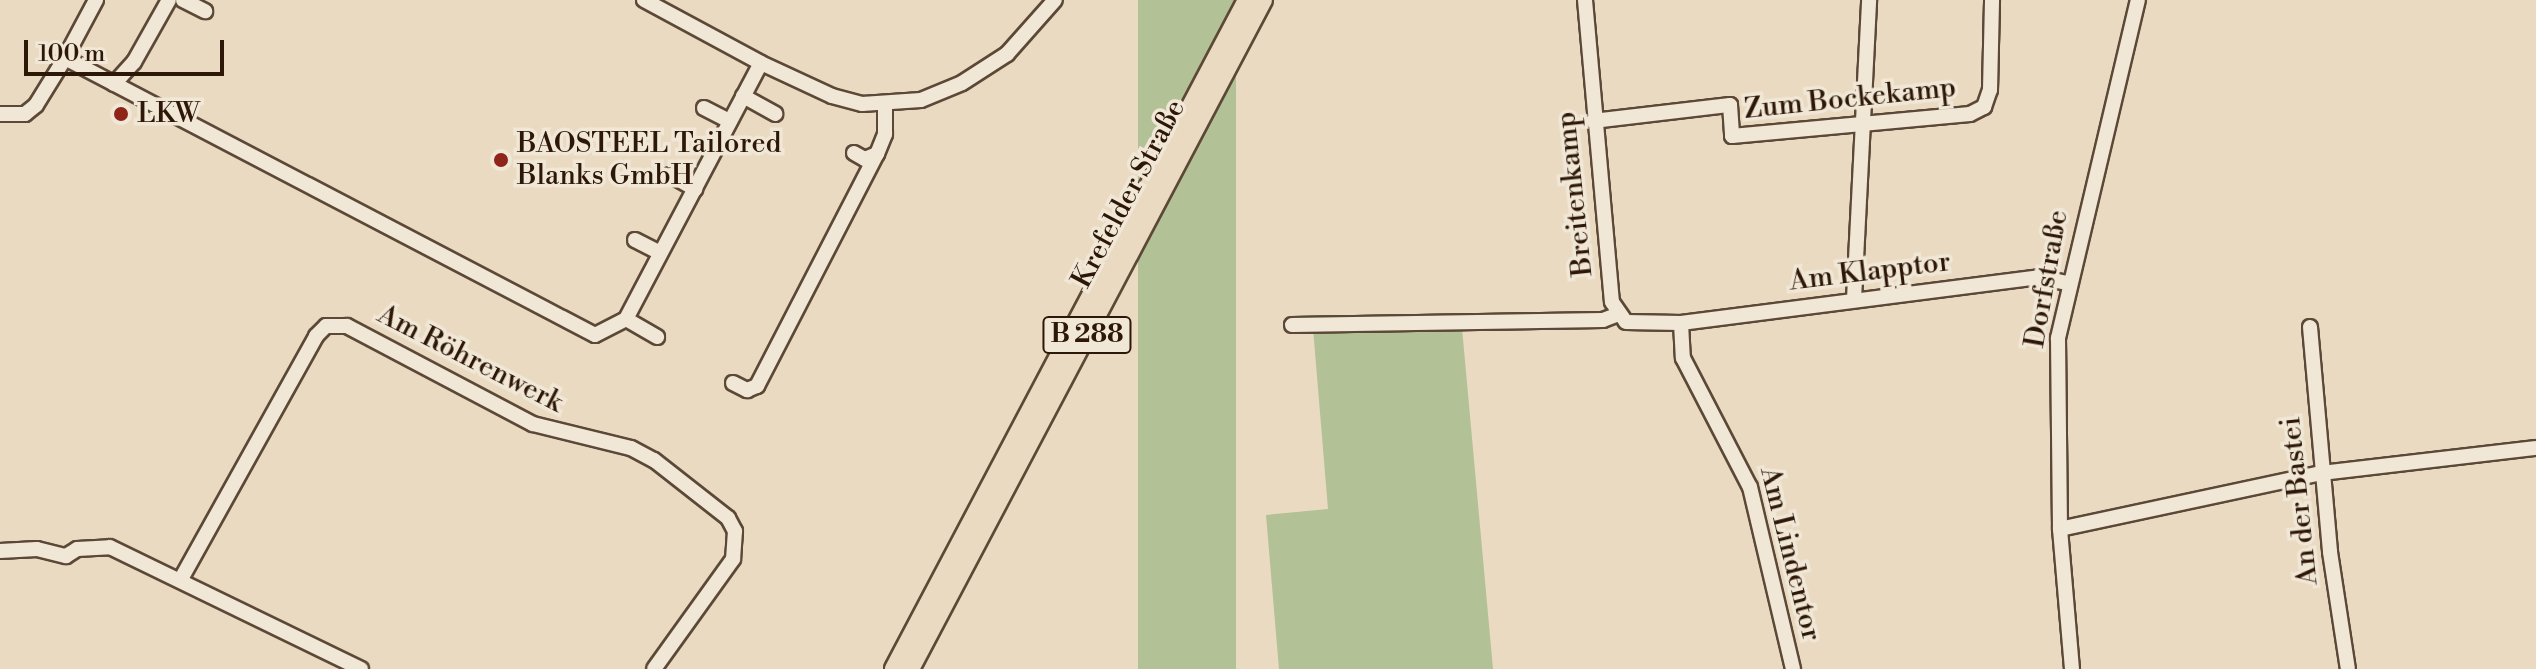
<!DOCTYPE html>
<html>
<head>
<meta charset="utf-8">
<style>
  body { margin:0 }
  #map { position:relative; width:2536px; height:669px; overflow:hidden; background:#e9dac1; font-family:"Libre Bodoni",serif }
  div>[style] { position:absolute }
  [style*='--x'] { left:calc(var(--x)*1px); top:calc(var(--y)*1px); width:calc(var(--w)*1px); rotate:calc(var(--a)*1deg) }
  .green>* { inset:0; background:#b2c196; transform-origin:0 0 }
  .roads { filter:drop-shadow(2px 0 #5c4836) drop-shadow(-2px 0 #5c4836) drop-shadow(0 2px #5c4836) drop-shadow(0 -2px #5c4836) }
  .minor>* { height:14px; margin:-7px; padding:0 7px; transform-origin:7px; border-radius:7px; background:#f1e7d7 }
  .major>* { height:18px; margin:-9px; padding:0 9px; transform-origin:9px; border-radius:9px; background:#e9dac1 }
  .dots>* { width:22px; height:22px; translate:-50% -50%; box-sizing:border-box; border:4px solid #f1e7d7; border-radius:50% }
  span { translate:-50% -50%; white-space:nowrap; text-align:center; line-height:1.15; -webkit-text-stroke:7px #f1e7d7; paint-order:stroke }
  .shield-label span { padding:2px 6px; background:#f1e7d7; border:2px solid; border-radius:6px; -webkit-text-stroke-width:0 }
  .shield-label { font-size:26px; color:#2d1707; font-weight:700 }
  .street-label { font-size:28px; color:#2d1707 }
  .poi-label { font-size:28px; color:#2d1707 }
  .left { translate:0 -50%; text-align:left }
  .scale { position:absolute; left:24px; top:40px; width:200px; height:36px; box-sizing:border-box; border:4px solid #2d1707; border-top:0; padding-left:10px; font-size:24px; line-height:28px; white-space:nowrap; color:#2d1707; -webkit-text-stroke:6px #f1e7d7; paint-order:stroke }
</style>
</head>
<body>
<div id="map">
  <div class="green">
    <i style="left:1138px;top:0;width:98px;height:757px"></i>
    <i style="clip-path:polygon(1313px 328px,1462px 328px,1493px 669px,1279px 669px,1266px 515px,1328px 509px)"></i>
  </div>
  <div class="roads">
    <div class="minor">
      <i style="--x:96;--y:0;--w:66;--a:118.1"></i>
      <i style="--x:65;--y:58;--w:598;--a:27.59"></i>
      <i style="--x:595;--y:335;--w:35;--a:-27"></i>
      <i style="--x:626;--y:319;--w:289;--a:-62.2"></i>
      <i style="--x:761;--y:63;--w:133;--a:-151.7"></i>
      <i style="--x:183;--y:0;--w:25;--a:27"></i>
      <i style="--x:1585;--y:0;--w:303;--a:84.9"></i>
      <i style="--x:1612;--y:302;--w:24;--a:55"></i>
      <i style="--x:1626;--y:322;--w:55;--a:1"></i>
      <i style="--x:1681;--y:323;--w:361;--a:-7.3"></i>
      <i style="--x:2039;--y:277;--w:29;--a:12"></i>
      <i style="--x:761;--y:63;--w:78;--a:24.9"></i>
      <i style="--x:832;--y:96;--w:31;--a:15"></i>
      <i style="--x:862;--y:104;--w:59;--a:-3.9"></i>
      <i style="--x:921;--y:100;--w:44;--a:-22.5"></i>
      <i style="--x:962;--y:83;--w:54;--a:-32.8"></i>
      <i style="--x:1007;--y:54;--w:72;--a:-48.4"></i>
      <i style="--x:114;--y:84;--w:30;--a:-48"></i>
      <i style="--x:134;--y:62;--w:71;--a:-60.6"></i>
      <i style="--x:743;--y:96;--w:37;--a:29"></i>
      <i style="--x:704;--y:108;--w:29;--a:27"></i>
      <i style="--x:0;--y:114;--w:25;--a:0"></i>
      <i style="--x:25;--y:114;--w:14;--a:-39"></i>
      <i style="--x:36;--y:105;--w:55;--a:-58.3"></i>
      <i style="--x:1593;--y:121;--w:138;--a:-6.7"></i>
      <i style="--x:1730;--y:105;--w:31;--a:86"></i>
      <i style="--x:1732;--y:136;--w:239;--a:-5.3"></i>
      <i style="--x:1970;--y:114;--w:16;--a:-27"></i>
      <i style="--x:1984;--y:107;--w:18;--a:-71"></i>
      <i style="--x:1990;--y:90;--w:90;--a:-88.7"></i>
      <i style="--x:854;--y:153;--w:13;--a:29"></i>
      <i style="--x:865;--y:159;--w:13;--a:-23"></i>
      <i style="--x:670;--y:175;--w:29;--a:29"></i>
      <i style="--x:635;--y:240;--w:28;--a:27"></i>
      <i style="--x:1854;--y:299;--w:299;--a:-87.1"></i>
      <i style="--x:626;--y:319;--w:36;--a:30"></i>
      <i style="--x:1681;--y:323;--w:35;--a:87"></i>
      <i style="--x:1683;--y:358;--w:145;--a:62.6"></i>
      <i style="--x:1750;--y:487;--w:187;--a:76.7"></i>
      <i style="--x:1292;--y:325;--w:311;--a:-0.9"></i>
      <i style="--x:1603;--y:320;--w:14;--a:-21"></i>
      <i style="--x:2310;--y:327;--w:226;--a:84.9"></i>
      <i style="--x:2330;--y:552;--w:118;--a:81.3"></i>
      <i style="--x:733;--y:383;--w:16;--a:27"></i>
      <i style="--x:747;--y:390;--w:11;--a:-22"></i>
      <i style="--x:757;--y:386;--w:261;--a:-62.7"></i>
      <i style="--x:877;--y:154;--w:22;--a:-68"></i>
      <i style="--x:885;--y:134;--w:28;--a:-90"></i>
      <i style="--x:2060;--y:529;--w:268;--a:-12.1"></i>
      <i style="--x:2322;--y:473;--w:215;--a:-6.7"></i>
      <i style="--x:0;--y:551;--w:37;--a:-3"></i>
      <i style="--x:37;--y:549;--w:30;--a:14"></i>
      <i style="--x:66;--y:556;--w:13;--a:-32"></i>
      <i style="--x:77;--y:549;--w:33;--a:-3"></i>
      <i style="--x:110;--y:547;--w:279;--a:25.9"></i>
      <i style="--x:181;--y:579;--w:278;--a:-60.9"></i>
      <i style="--x:316;--y:336;--w:14;--a:-45"></i>
      <i style="--x:326;--y:326;--w:21;--a:0"></i>
      <i style="--x:347;--y:326;--w:210;--a:27.8"></i>
      <i style="--x:533;--y:424;--w:101;--a:13.8"></i>
      <i style="--x:631;--y:448;--w:26;--a:28"></i>
      <i style="--x:654;--y:460;--w:94;--a:38.1"></i>
      <i style="--x:728;--y:518;--w:15;--a:62"></i>
      <i style="--x:735;--y:531;--w:28;--a:94"></i>
      <i style="--x:733;--y:559;--w:135;--a:125.7"></i>
      <i style="--x:2072;--y:669;--w:141;--a:-94.9"></i>
      <i style="--x:2060;--y:529;--w:191;--a:-90.6"></i>
      <i style="--x:2058;--y:338;--w:347;--a:-76.7"></i>
    </div>
    <div class="major">
      <i style="--x:894;--y:669;--w:756;--a:-62.18"></i>
      <i style="--x:910;--y:669;--w:756;--a:-62.18"></i>
    </div>
  </div>
  <div class="dots">
    <i style="left:121px;top:114px;background:#8f2418"></i>
    <i style="left:501px;top:160px;background:#8f2418"></i>
  </div>
  <div class="shield-label">
    <span style="left:1087px;top:335px">B 288</span>
  </div>
  <div class="street-label">
    <span style="left:1850px;top:99px;rotate:-6deg">Zum Bockekamp</span>
    <span style="left:1129px;top:194px;rotate:-62deg">Krefelder Straße</span>
    <span style="left:1575px;top:194px;rotate:-96deg">Breitenkamp</span>
    <span style="left:1870px;top:272px;rotate:-7deg">Am Klapptor</span>
    <span style="left:2047px;top:279px;rotate:-80deg">Dorfstraße</span>
    <span style="left:470px;top:359px;rotate:27deg">Am Röhrenwerk</span>
    <span style="left:2300px;top:501px;rotate:-96deg">An der Bastei</span>
    <span style="left:1790px;top:554px;rotate:76deg">Am Lindentor</span>
  </div>
  <div class="poi-label">
    <span class="left" style="left:137px;top:114px">LKW</span>
    <span class="left" style="left:517px;top:160px">BAOSTEEL Tailored<br>Blanks GmbH</span>
  </div>
  <div class="scale">100 m</div>
</div>
</body>
</html>
